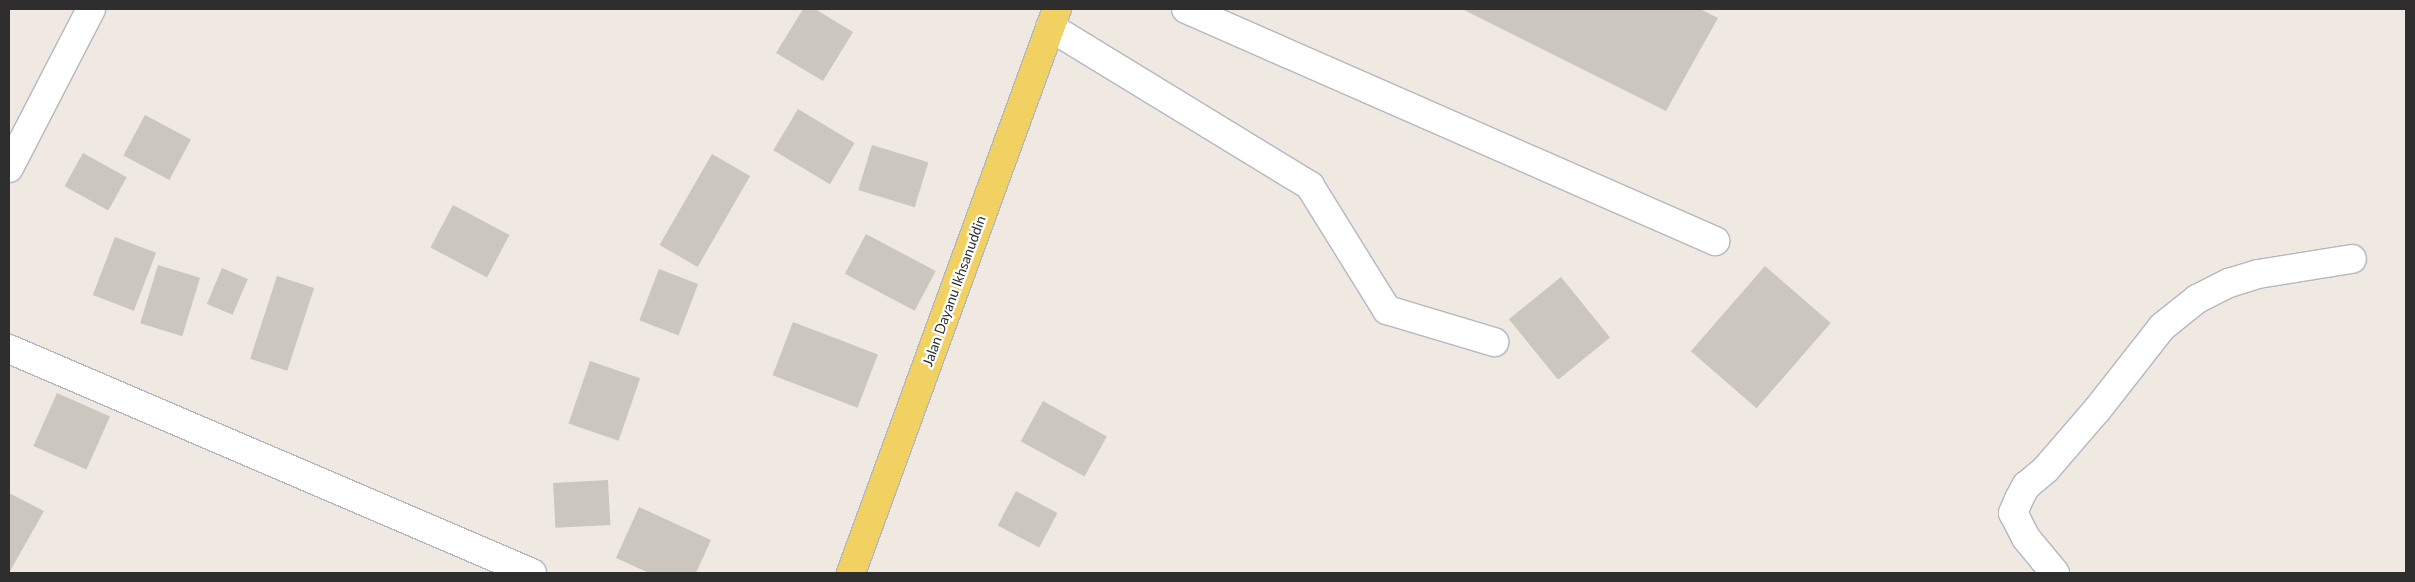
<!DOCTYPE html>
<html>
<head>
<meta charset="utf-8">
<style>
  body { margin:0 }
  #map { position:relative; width:2415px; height:582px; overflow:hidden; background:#efe9e1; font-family:Lato,sans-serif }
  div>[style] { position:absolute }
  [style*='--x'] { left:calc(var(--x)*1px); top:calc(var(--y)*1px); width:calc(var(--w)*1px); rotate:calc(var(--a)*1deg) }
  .building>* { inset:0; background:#cbc7bf; transform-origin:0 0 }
  .roads { filter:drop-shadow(1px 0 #b4b7c1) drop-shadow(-1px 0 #b4b7c1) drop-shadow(0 1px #b4b7c1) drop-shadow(0 -1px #b4b7c1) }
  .minor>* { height:28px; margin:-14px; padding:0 14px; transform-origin:14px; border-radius:14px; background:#fff }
  .tertiary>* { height:28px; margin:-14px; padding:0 14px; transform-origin:14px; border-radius:14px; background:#fff }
  .primary>* { height:28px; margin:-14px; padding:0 14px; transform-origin:14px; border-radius:14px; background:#f2d163 }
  span { translate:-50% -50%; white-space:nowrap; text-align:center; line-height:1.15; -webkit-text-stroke:4.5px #fff; paint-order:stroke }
  .street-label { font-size:14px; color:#2e2e2e }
  .frame { position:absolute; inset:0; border:10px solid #2e2e2e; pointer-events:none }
</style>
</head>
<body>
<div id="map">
  <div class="building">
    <i style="clip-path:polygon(803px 9px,815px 9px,853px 32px,823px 81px,776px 53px)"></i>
    <i style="clip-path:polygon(1462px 9px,1700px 9px,1718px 18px,1666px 111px)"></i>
    <i style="left:798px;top:109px;width:66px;height:48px;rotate:31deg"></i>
    <i style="left:145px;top:115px;width:52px;height:46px;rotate:28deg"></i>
    <i style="left:872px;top:145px;width:59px;height:47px;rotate:17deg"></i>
    <i style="left:83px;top:153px;width:50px;height:38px;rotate:29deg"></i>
    <i style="left:712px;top:154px;width:44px;height:105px;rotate:30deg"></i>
    <i style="left:453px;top:205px;width:64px;height:48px;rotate:28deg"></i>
    <i style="left:866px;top:234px;width:79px;height:45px;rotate:28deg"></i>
    <i style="left:115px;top:237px;width:44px;height:62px;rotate:21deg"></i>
    <i style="left:158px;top:265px;width:44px;height:61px;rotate:17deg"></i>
    <i style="left:1765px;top:266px;width:87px;height:113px;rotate:41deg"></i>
    <i style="left:222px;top:268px;width:28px;height:39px;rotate:23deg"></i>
    <i style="left:659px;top:269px;width:42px;height:55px;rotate:21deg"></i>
    <i style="left:277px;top:276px;width:39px;height:87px;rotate:18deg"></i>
    <i style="left:1561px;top:277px;width:78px;height:67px;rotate:51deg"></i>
    <i style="left:793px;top:322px;width:91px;height:57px;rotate:21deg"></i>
    <i style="left:590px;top:361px;width:53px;height:66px;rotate:19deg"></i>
    <i style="left:57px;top:393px;width:58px;height:58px;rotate:24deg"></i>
    <i style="left:1043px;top:401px;width:73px;height:46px;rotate:29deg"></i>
    <i style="left:608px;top:480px;width:45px;height:55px;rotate:87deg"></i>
    <i style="left:1016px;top:491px;width:47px;height:39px;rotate:28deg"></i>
    <i style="clip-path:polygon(9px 493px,44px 511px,9px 573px)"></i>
    <i style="clip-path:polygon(639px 507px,711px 540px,696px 573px,649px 573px,616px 558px)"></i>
  </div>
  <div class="roads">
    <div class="minor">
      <i style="--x:1186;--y:9;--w:578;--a:23.68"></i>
      <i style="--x:1050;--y:27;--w:305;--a:31.4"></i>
      <i style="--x:1310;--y:186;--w:146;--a:58.2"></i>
      <i style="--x:1387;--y:310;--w:112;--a:16.7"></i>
      <i style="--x:9;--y:168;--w:179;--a:-62.7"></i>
      <i style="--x:2055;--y:573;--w:45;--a:-129.6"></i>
      <i style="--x:2026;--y:538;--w:28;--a:-117"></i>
      <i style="--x:2013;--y:513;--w:15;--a:-67"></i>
      <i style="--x:2019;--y:499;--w:15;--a:-62"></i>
      <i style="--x:2026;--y:486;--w:26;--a:-40"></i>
      <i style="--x:2046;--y:469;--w:78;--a:-49.2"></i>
      <i style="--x:2097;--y:410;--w:105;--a:-51.9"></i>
      <i style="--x:2162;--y:327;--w:45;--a:-38.7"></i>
      <i style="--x:2197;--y:299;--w:36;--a:-27"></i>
      <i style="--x:2229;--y:283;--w:30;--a:-17"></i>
      <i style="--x:2258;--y:274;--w:95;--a:-9.1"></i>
    </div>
    <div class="tertiary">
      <i style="--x:9;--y:349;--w:569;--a:23.19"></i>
    </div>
    <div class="primary">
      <i style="--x:851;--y:573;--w:600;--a:-69.94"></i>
    </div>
  </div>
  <div class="street-label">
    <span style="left:954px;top:291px;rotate:-70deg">Jalan Dayanu Ikhsanuddin</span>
  </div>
  <div class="frame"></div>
</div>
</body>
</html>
